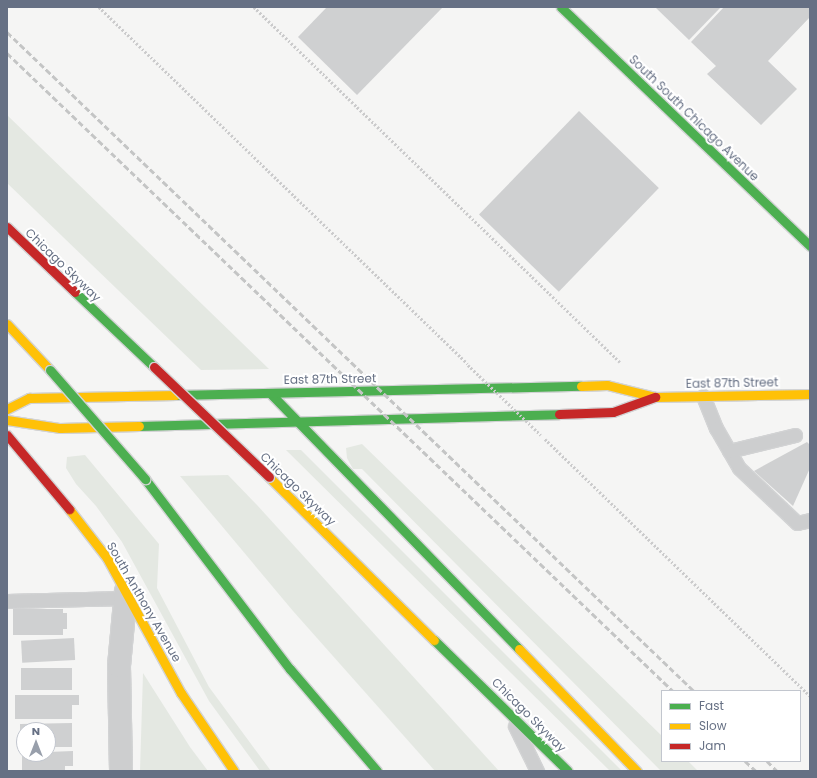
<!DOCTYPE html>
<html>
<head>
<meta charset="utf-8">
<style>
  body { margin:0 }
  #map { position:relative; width:817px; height:778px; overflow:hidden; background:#f5f5f4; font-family:Poppins,sans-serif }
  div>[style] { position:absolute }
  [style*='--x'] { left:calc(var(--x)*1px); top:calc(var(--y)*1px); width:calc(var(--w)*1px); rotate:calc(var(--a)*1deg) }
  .green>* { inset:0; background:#e4e8e2 }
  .building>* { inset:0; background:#cfd0d1; transform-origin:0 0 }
  .path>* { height:2.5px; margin-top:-1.25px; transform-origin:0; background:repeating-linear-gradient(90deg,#cbcbcc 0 2px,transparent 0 4px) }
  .roads { filter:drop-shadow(1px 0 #d2d3d4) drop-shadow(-1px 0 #d2d3d4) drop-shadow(0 1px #d2d3d4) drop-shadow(0 -1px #d2d3d4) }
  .lane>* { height:13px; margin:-6.5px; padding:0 6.5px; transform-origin:6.5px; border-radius:6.5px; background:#cdcecf }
  .street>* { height:22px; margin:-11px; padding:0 11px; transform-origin:11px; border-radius:11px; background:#cdcecf }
  .fast>* { height:9px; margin:-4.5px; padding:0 4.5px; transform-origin:4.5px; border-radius:4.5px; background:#4caf50 }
  .slow>* { height:9px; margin:-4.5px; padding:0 4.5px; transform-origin:4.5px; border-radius:4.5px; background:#ffc107 }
  .jam>* { height:9px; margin:-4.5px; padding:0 4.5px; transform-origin:4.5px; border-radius:4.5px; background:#c62828 }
  .rail>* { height:3px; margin-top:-1.5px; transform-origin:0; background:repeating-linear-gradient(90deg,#c4c5c5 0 6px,transparent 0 9px) }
  .path-bridge>* { height:2.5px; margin-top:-1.25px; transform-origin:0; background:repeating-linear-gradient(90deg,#cbcbcc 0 2px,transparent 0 4px) }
  .bridges { filter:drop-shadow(1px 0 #d2d3d3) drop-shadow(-1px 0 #d2d3d3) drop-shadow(0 1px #d2d3d3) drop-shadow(0 -1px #d2d3d3) }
  .fast-bridge>* { height:9px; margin:-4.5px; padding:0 4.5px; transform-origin:4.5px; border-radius:4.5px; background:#4caf50 }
  .jam-bridge>* { height:9px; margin:-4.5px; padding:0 4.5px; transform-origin:4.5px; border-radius:4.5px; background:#c62828 }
  span { translate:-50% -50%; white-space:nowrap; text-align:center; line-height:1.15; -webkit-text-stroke:4px #fff; paint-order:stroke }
  .street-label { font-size:12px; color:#667084 }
  .frame { position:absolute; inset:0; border:8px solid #667084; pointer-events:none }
  .legend { position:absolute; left:661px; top:690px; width:140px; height:72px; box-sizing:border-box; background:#fff; border:1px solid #c2c6ce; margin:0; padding:5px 7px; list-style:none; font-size:12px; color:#667084 }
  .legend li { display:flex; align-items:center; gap:8px; height:20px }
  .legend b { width:20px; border:1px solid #c2c6ce }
  .north { position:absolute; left:16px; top:722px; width:40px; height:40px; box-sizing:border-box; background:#fff; border:1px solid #c2c6ce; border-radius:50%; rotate:0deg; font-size:11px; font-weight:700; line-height:16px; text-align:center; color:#667084 }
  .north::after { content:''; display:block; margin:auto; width:14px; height:18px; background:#989fab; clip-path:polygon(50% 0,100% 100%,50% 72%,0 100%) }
</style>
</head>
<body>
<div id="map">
  <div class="green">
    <i style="clip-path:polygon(7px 115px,269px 369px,201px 370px,7px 183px)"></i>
    <i style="clip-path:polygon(362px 444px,662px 736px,662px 761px,688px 761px,698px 771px,661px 771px,362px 469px,353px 469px,347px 458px,346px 448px)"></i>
    <i style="clip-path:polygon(286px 450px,301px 450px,622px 771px,610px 771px)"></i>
    <i style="clip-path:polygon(85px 455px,159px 544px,157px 588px,209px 687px,271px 771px,260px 771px,209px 701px,122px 542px,96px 506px,76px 484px,66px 468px,67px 457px)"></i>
    <i style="clip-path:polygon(228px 475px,257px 505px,499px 771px,435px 771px,293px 611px,180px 476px)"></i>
    <i style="clip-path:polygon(143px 673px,190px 747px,208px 771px,140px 771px)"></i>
  </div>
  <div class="building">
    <i style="clip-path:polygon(327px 7px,443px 7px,357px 95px,298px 37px)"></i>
    <i style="clip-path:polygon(655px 7px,721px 7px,689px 40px)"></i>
    <i style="clip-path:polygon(724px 7px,810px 7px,810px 17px,768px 61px,797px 89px,761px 125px,707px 74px,716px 66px,691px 42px)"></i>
    <i style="left:579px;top:111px;width:111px;height:144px;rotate:44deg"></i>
    <i style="clip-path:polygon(807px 442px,810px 445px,810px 468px,793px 506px,754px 471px)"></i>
    <i style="clip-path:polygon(13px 609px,63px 609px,63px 613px,67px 613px,67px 629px,63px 629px,63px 635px,13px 635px)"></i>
    <i style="left:74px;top:638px;width:22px;height:53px;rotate:87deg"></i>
    <i style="left:21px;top:668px;width:51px;height:22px"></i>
    <i style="clip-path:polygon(15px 695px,79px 695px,79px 705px,72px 705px,72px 719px,15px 719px)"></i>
    <i style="clip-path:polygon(72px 723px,72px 747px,48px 747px,48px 730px,24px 730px,24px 748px,20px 748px,20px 724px)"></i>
    <i style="clip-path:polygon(73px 751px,73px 766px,65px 766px,65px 771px,22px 771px,22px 752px,24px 754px,48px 754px,48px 752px)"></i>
  </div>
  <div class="path">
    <i style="--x:99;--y:7;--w:513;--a:44.05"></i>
    <i style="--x:254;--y:7;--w:510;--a:44.13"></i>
    <i style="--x:545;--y:439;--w:369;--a:44.1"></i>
  </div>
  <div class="roads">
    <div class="lane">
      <i style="--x:703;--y:396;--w:35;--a:68"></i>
      <i style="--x:716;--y:428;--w:46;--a:60.1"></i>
      <i style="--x:739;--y:468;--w:80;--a:43.5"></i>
      <i style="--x:797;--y:523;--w:13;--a:-13"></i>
      <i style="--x:729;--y:451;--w:68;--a:-13.6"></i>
      <i style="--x:7;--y:601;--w:118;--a:-1.5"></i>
      <i style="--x:515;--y:726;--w:50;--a:63.9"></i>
    </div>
    <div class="street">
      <i style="--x:121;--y:771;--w:105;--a:-91.1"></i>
      <i style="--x:119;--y:666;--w:75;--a:-84.7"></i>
    </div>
    <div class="fast">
      <i style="--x:561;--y:7;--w:345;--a:43.8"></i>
      <i style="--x:75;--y:292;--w:109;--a:43.5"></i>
      <i style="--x:270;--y:393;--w:357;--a:45.8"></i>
      <i style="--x:176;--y:395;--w:405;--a:-1.3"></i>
      <i style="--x:139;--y:426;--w:420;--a:-1.6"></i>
      <i style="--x:145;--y:479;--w:239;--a:52.7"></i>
      <i style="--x:290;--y:669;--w:134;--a:49.5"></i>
      <i style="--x:434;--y:640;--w:187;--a:44.4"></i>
    </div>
    <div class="slow">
      <i style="--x:7;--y:324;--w:63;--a:46.9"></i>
      <i style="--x:581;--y:386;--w:26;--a:-2"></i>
      <i style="--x:607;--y:385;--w:49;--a:14"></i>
      <i style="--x:655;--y:397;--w:155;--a:-1.1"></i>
      <i style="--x:7;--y:409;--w:25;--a:-27"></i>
      <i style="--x:29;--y:398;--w:147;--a:-1.2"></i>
      <i style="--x:7;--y:420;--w:54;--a:8.6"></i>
      <i style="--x:60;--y:428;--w:79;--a:-1.5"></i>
      <i style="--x:269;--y:477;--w:232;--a:44.7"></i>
      <i style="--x:69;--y:509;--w:62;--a:52.2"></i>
      <i style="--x:107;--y:558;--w:154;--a:61.3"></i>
      <i style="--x:181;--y:693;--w:94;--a:55.8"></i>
      <i style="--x:519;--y:649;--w:170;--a:46"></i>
    </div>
    <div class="jam">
      <i style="--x:7;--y:227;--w:94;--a:43.7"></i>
      <i style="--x:559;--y:414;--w:54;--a:-2.1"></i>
      <i style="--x:613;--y:412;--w:45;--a:-19.7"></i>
      <i style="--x:7;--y:435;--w:97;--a:50"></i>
    </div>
  </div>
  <div class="rail">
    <i style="--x:7;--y:32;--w:952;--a:43.81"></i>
    <i style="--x:7;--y:53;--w:922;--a:43.77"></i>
    <i style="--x:745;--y:761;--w:15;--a:42"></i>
    <i style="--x:767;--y:761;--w:14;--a:45"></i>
  </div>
  <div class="path-bridge">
    <i style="--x:468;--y:365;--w:101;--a:43.8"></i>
  </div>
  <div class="bridges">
    <div class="fast-bridge">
      <i style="--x:50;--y:370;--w:145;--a:48.9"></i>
    </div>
    <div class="jam-bridge">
      <i style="--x:154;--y:367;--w:159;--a:43.7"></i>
    </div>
  </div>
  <div class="street-label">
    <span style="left:694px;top:118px;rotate:44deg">South South Chicago Avenue</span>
    <span style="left:63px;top:265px;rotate:44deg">Chicago Skyway</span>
    <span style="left:330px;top:379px;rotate:-1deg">East 87th Street</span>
    <span style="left:732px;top:383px;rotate:-1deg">East 87th Street</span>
    <span style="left:298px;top:489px;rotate:44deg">Chicago Skyway</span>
    <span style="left:144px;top:602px;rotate:60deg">South Anthony Avenue</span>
    <span style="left:529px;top:715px;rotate:45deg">Chicago Skyway</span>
  </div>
  <div class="frame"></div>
  <ul class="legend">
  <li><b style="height:5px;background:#4caf50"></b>Fast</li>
  <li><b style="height:5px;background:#ffc107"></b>Slow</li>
  <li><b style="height:5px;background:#c62828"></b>Jam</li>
  </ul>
  <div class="north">N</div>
</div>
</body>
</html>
